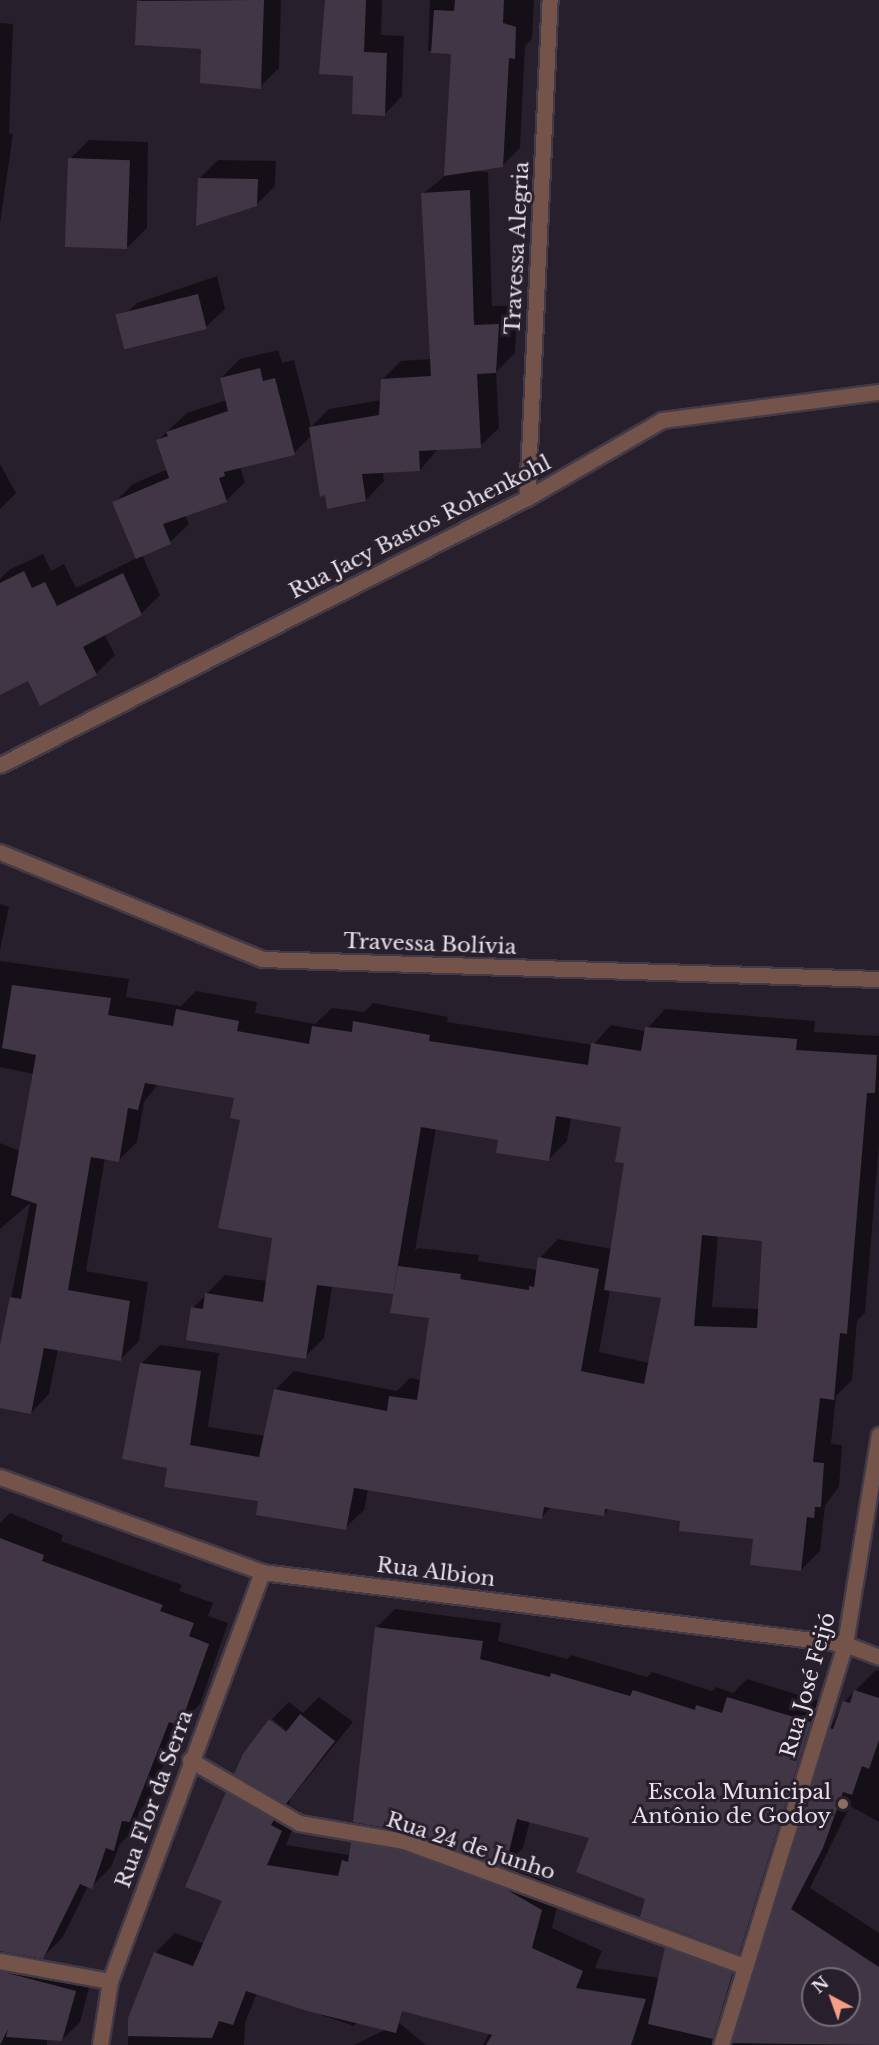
<!DOCTYPE html>
<html>
<head>
<meta charset="utf-8">
<style>
  body { margin:0 }
  #map { position:relative; width:879px; height:2045px; overflow:hidden; background:#281f2c; font-family:"Libre Baskerville",serif }
  div>[style] { position:absolute }
  [style*='--x'] { left:calc(var(--x)*1px); top:calc(var(--y)*1px); width:calc(var(--w)*1px); rotate:calc(var(--a)*1deg) }
  .shadow>* { inset:0; background:#0007 }
  .building>* { inset:0; background:#413645; transform-origin:0 0 }
  .roads { filter:drop-shadow(2px 0 #433a47) drop-shadow(-2px 0 #433a47) drop-shadow(0 2px #433a47) drop-shadow(0 -2px #433a47) }
  .street>* { height:15px; margin:-7.5px; padding:0 7.5px; transform-origin:7.5px; border-radius:7.5px; background:#73534a }
  .dots>* { width:16px; height:16px; translate:-50% -50%; box-sizing:border-box; border:3px solid #281f2c; border-radius:50% }
  span { translate:-50% -50%; white-space:nowrap; text-align:center; line-height:1.15; -webkit-text-stroke:6px #281f2c; paint-order:stroke }
  .street-label { font-size:21px; color:#e7e1ea }
  .poi-label { font-size:21px; color:#e7e1ea }
  .right { translate:-100% -50%; text-align:right }
  .north { position:absolute; left:801px; top:1967px; width:60px; height:60px; box-sizing:border-box; background:#281f2c; border:2px solid #746d78; border-radius:50%; rotate:319deg; font-size:16px; font-weight:700; line-height:24px; text-align:center; color:#e7e1ea }
  .north::after { content:''; display:block; margin:auto; width:21px; height:27px; background:#f49e88; clip-path:polygon(50% 0,100% 100%,50% 72%,0 100%) }
</style>
</head>
<body>
<div id="map">
  <div class="shadow">
    <i style="clip-path:polygon(140px 0,281px 0,279px 68px,260px 87px)"></i>
    <i style="clip-path:polygon(325px 0,382px 0,381px 35px,404px 36px,402px 96px,385px 114px,355px 74px)"></i>
    <i style="clip-path:polygon(430px 0,534px 0,532px 39px,525px 46px,520px 148px,502px 166px,468px 171px,488px 172px,492px 306px,518px 306px,515px 353px,496px 372px,499px 428px,480px 446px,438px 449px,420px 470px,383px 471px,384px 481px,366px 500px,312px 435px,294px 453px,240px 467px,245px 482px,226px 501px,185px 515px,189px 524px,170px 542px,142px 555px,160px 595px,141px 614px,104px 634px,115px 655px,96px 674px,28px 679px,0 693px,0 579px,9px 570px,43px 554px,51px 571px,64px 564px,76px 588px,137px 558px,114px 503px,133px 484px,168px 469px,158px 440px,187px 413px,227px 400px,221px 378px,240px 359px,278px 350px,282px 363px,294px 360px,311px 427px,329px 409px,381px 400px,382px 380px,401px 361px,431px 359px,423px 194px,446px 175px,453px 53px,428px 51px)"></i>
    <i style="clip-path:polygon(0 23px,13px 24px,9px 133px,13px 134px,0 223px)"></i>
    <i style="clip-path:polygon(89px 140px,148px 142px,147px 228px,128px 247px,70px 159px)"></i>
    <i style="clip-path:polygon(218px 160px,276px 161px,275px 186px,256px 205px,200px 178px)"></i>
    <i style="clip-path:polygon(217px 276px,225px 309px,206px 327px,118px 321px,137px 303px)"></i>
    <i style="clip-path:polygon(0 464px,16px 493px,0 509px)"></i>
    <i style="clip-path:polygon(0 904px,9px 907px,0 950px)"></i>
    <i style="clip-path:polygon(evenodd,0 961px,129px 979px,126px 997px,181px 1006px,196px 991px,257px 1002px,255px 1013px,315px 1024px,332px 1008px,364px 1012px,373px 1003px,448px 1017px,447px 1022px,593px 1045px,611px 1025px,645px 1031px,665px 1009px,815px 1021px,814px 1032px,879px 1036px,879px 1145px,865px 1313px,857px 1321px,852px 1380px,836px 1396px,831px 1444px,842px 1445px,839px 1487px,825px 1505px,820px 1551px,801px 1570px,754px 1538px,681px 1520px,609px 1509px,603px 1515px,552px 1506px,542px 1517px,368px 1489px,364px 1510px,345px 1528px,169px 1467px,142px 1363px,160px 1345px,219px 1353px,208px 1427px,265px 1436px,275px 1390px,294px 1371px,397px 1391px,410px 1378px,421px 1380px,430px 1317px,395px 1289px,392px 1292px,332px 1286px,324px 1338px,305px 1357px,193px 1308px,225px 1275px,267px 1281px,274px 1237px,236px 1097px,158px 1084px,144px 1102px,137px 1142px,119px 1160px,105px 1158px,86px 1271px,148px 1282px,139px 1341px,120px 1360px,58px 1349px,49px 1394px,31px 1413px,0 1406px,0 1352px,30px 1203px,0 1229px,0 1143px,20px 1151px,34px 1074px,0 1067px,0 961px,571px 1117px,623px 1126px,626px 1162px,612px 1249px,558px 1239px,540px 1258px,538px 1270px,478px 1261px,479px 1255px,418px 1248px,415px 1251px,436px 1128px,500px 1139px,548px 1160px,567px 1141px,571px 1117px,0 961px,718px 1235px,764px 1240px,759px 1309px,712px 1307px,718px 1235px,0 961px,610px 1290px,663px 1297px,650px 1363px,599px 1352px,610px 1290px)"></i>
    <i style="clip-path:polygon(10px 1513px,63px 1535px,61px 1541px,182px 1585px,179px 1591px,213px 1603px,208px 1616px,228px 1623px,200px 1704px,179px 1724px,150px 1800px,139px 1811px,134px 1830px,120px 1844px,111px 1867px,91px 1887px,88px 1886px,63px 1937px,40px 1960px,93px 1973px,80px 2022px,62px 2040px,47px 2039px,47px 2045px,0 2045px,0 1977px,20px 1953px,0 1940px,0 1523px)"></i>
    <i style="clip-path:polygon(evenodd,395px 1609px,501px 1623px,498px 1641px,567px 1659px,571px 1655px,647px 1677px,652px 1672px,712px 1691px,716px 1687px,733px 1693px,747px 1679px,828px 1704px,757px 1934px,742px 1949px,752px 1952px,731px 2022px,737px 2032px,830px 1729px,844px 1702px,876px 1670px,879px 1671px,879px 1822px,850px 1806px,810px 1888px,879px 1933px,879px 2045px,483px 2045px,489px 2033px,400px 2009px,374px 2005px,354px 2026px,257px 1993px,245px 2023px,244px 2045px,128px 2045px,129px 2018px,155px 1953px,175px 1933px,205px 1944px,224px 1900px,227px 1793px,243px 1778px,244px 1755px,271px 1720px,291px 1738px,293px 1736px,272px 1719px,289px 1702px,303px 1713px,319px 1697px,353px 1722px,291px 1798px,289px 1805px,300px 1811px,286px 1845px,349px 1855px,352px 1842px,371px 1824px,355px 1821px,377px 1627px,395px 1609px,530px 1821px,591px 1837px,683px 1931px,666px 1948px,659px 1978px,595px 1968px,602px 1951px,552px 1928px,561px 1889px,508px 1863px,523px 1848px,530px 1821px,395px 1609px,813px 1979px,849px 1979px,849px 2015px,813px 2015px,813px 1979px)"></i>
    <i style="clip-path:polygon(399px 2023px,426px 2045px,354px 2045px)"></i>
  </div>
  <div class="building">
    <i style="clip-path:polygon(264px 0,261px 89px,200px 83px,201px 49px,135px 45px,137px 1px)"></i>
    <i style="clip-path:polygon(325px 0,366px 0,364px 52px,387px 53px,385px 116px,352px 114px,353px 76px,319px 74px)"></i>
    <i style="clip-path:polygon(455px 0,504px 0,503px 23px,516px 27px,515px 59px,509px 58px,503px 167px,444px 176px,451px 54px,431px 53px,434px 10px,454px 11px)"></i>
    <i style="left:68px;top:158px;width:62px;height:89px;rotate:2deg"></i>
    <i style="clip-path:polygon(198px 178px,258px 179px,257px 206px,196px 226px)"></i>
    <i style="clip-path:polygon(470px 190px,474px 325px,499px 324px,496px 373px,477px 374px,481px 448px,419px 451px,420px 471px,362px 474px,366px 501px,327px 509px,325px 495px,320px 497px,309px 427px,379px 415px,381px 379px,431px 376px,421px 193px)"></i>
    <i style="left:198px;top:294px;width:36px;height:85px;rotate:76deg"></i>
    <i style="clip-path:polygon(260px 368px,263px 381px,275px 378px,295px 455px,224px 472px,225px 476px,219px 478px,227px 502px,163px 524px,171px 544px,136px 559px,112px 502px,169px 478px,156px 440px,168px 436px,166px 432px,228px 411px,220px 378px)"></i>
    <i style="clip-path:polygon(24px 571px,32px 588px,45px 582px,57px 606px,123px 573px,142px 615px,83px 647px,97px 675px,40px 706px,28px 681px,0 695px,0 583px)"></i>
    <i style="clip-path:polygon(evenodd,12px 985px,111px 998px,108px 1015px,173px 1026px,176px 1009px,239px 1021px,237px 1031px,309px 1044px,312px 1026px,352px 1032px,353px 1021px,430px 1035px,429px 1041px,588px 1065px,591px 1043px,641px 1051px,645px 1027px,797px 1039px,796px 1050px,877px 1055px,875px 1093px,867px 1093px,847px 1334px,840px 1333px,834px 1400px,820px 1398px,813px 1462px,824px 1463px,821px 1507px,815px 1507px,814px 1518px,807px 1517px,801px 1571px,750px 1565px,753px 1539px,679px 1531px,680px 1521px,605px 1509px,604px 1516px,544px 1507px,542px 1519px,354px 1488px,346px 1530px,256px 1515px,258px 1501px,164px 1487px,167px 1468px,122px 1459px,140px 1363px,201px 1371px,190px 1445px,259px 1457px,274px 1389px,387px 1411px,389px 1396px,417px 1400px,429px 1318px,390px 1313px,398px 1266px,461px 1274px,460px 1279px,529px 1290px,529px 1286px,534px 1287px,538px 1257px,599px 1269px,581px 1371px,644px 1384px,661px 1298px,604px 1290px,624px 1163px,615px 1162px,621px 1127px,556px 1116px,549px 1161px,496px 1153px,498px 1140px,421px 1127px,393px 1294px,317px 1285px,306px 1359px,186px 1340px,191px 1307px,203px 1309px,205px 1293px,263px 1302px,272px 1238px,218px 1228px,240px 1120px,230px 1118px,234px 1098px,145px 1083px,138px 1110px,128px 1108px,119px 1162px,91px 1157px,68px 1290px,130px 1301px,121px 1361px,44px 1348px,31px 1414px,0 1408px,0 1345px,10px 1297px,21px 1299px,37px 1204px,11px 1195px,36px 1055px,2px 1048px,12px 985px,702px 1235px,762px 1241px,757px 1328px,694px 1326px,702px 1235px)"></i>
    <i style="clip-path:polygon(0 1538px,44px 1555px,42px 1561px,163px 1605px,160px 1611px,194px 1623px,189px 1636px,209px 1644px,180px 1726px,169px 1722px,130px 1822px,122px 1821px,114px 1851px,106px 1848px,92px 1889px,80px 1884px,43px 1959px,0 1951px)"></i>
    <i style="clip-path:polygon(375px 1627px,483px 1641px,480px 1659px,550px 1677px,551px 1673px,630px 1696px,633px 1690px,695px 1710px,696px 1705px,722px 1713px,727px 1697px,811px 1722px,739px 1954px,640px 1917px,645px 1899px,576px 1872px,589px 1838px,517px 1819px,505px 1868px,407px 1832px,353px 1822px)"></i>
    <i style="clip-path:polygon(evenodd,854px 1690px,879px 1698px,879px 1740px,869px 1769px,862px 1766px,852px 1795px,843px 1792px,823px 1848px,791px 1909px,879px 1967px,879px 2045px,732px 2043px,829px 1728px,833px 1729px,843px 1701px,850px 1703px,854px 1690px,813px 1979px,849px 1979px,849px 2015px,813px 2015px,813px 1979px)"></i>
    <i style="clip-path:polygon(300px 1714px,335px 1741px,286px 1804px,234px 1774px,243px 1754px,269px 1719px,286px 1732px)"></i>
    <i style="clip-path:polygon(226px 1792px,274px 1820px,271px 1825px,282px 1831px,267px 1865px,338px 1876px,342px 1860px,348px 1862px,351px 1842px,401px 1850px,502px 1887px,542px 1910px,532px 1948px,583px 1971px,576px 1988px,646px 1999px,631px 2045px,486px 2045px,492px 2035px,402px 2011px,396px 2033px,307px 2011px,246px 1991px,233px 2025px,219px 2021px,212px 2038px,128px 2036px,128px 2018px,154px 1952px,193px 1966px,222px 1901px,185px 1887px)"></i>
    <i style="clip-path:polygon(665px 1947px,733px 1972px,713px 2039px,648px 2024px)"></i>
    <i style="clip-path:polygon(0 1971px,76px 1991px,62px 2041px,6px 2037px,8px 2029px,0 2045px)"></i>
  </div>
  <div class="roads">
    <div class="street">
      <i style="--x:527;--y:498;--w:499;--a:-87.4"></i>
      <i style="--x:0;--y:765;--w:591;--a:-26.87"></i>
      <i style="--x:527;--y:498;--w:156;--a:-30"></i>
      <i style="--x:662;--y:420;--w:219;--a:-7.4"></i>
      <i style="--x:0;--y:852;--w:283;--a:22.2"></i>
      <i style="--x:262;--y:959;--w:617;--a:1.86"></i>
      <i style="--x:0;--y:1477;--w:279;--a:19.9"></i>
      <i style="--x:262;--y:1572;--w:587;--a:7.04"></i>
      <i style="--x:845;--y:1644;--w:36;--a:21"></i>
      <i style="--x:190;--y:1760;--w:126;--a:30"></i>
      <i style="--x:299;--y:1823;--w:107;--a:9.7"></i>
      <i style="--x:404;--y:1841;--w:362;--a:20.2"></i>
      <i style="--x:0;--y:1961;--w:112;--a:10.3"></i>
      <i style="--x:100;--y:2045;--w:65;--a:-81.1"></i>
      <i style="--x:110;--y:1981;--w:436;--a:-69.6"></i>
      <i style="--x:721;--y:2045;--w:420;--a:-72.8"></i>
      <i style="--x:845;--y:1644;--w:212;--a:-80.8"></i>
    </div>
  </div>
  <div class="dots">
    <i style="left:843px;top:1804px;background:#8d6e63"></i>
  </div>
  <div class="street-label">
    <span style="left:517px;top:248px;rotate:-87deg">Travessa Alegria</span>
    <span style="left:420px;top:527px;rotate:-27deg">Rua Jacy Bastos Rohenkohl</span>
    <span style="left:430px;top:944px;rotate:2deg">Travessa Bolívia</span>
    <span style="left:436px;top:1572px;rotate:7deg">Rua Albion</span>
    <span style="left:808px;top:1685px;rotate:-74deg">Rua José Feijó</span>
    <span style="left:154px;top:1799px;rotate:-70deg">Rua Flor da Serra</span>
    <span style="left:471px;top:1846px;rotate:18deg">Rua 24 de Junho</span>
  </div>
  <div class="poi-label">
    <span class="right" style="left:831px;top:1804px">Escola Municipal<br>Antônio de Godoy</span>
  </div>
  <div class="north">N</div>
</div>
</body>
</html>
